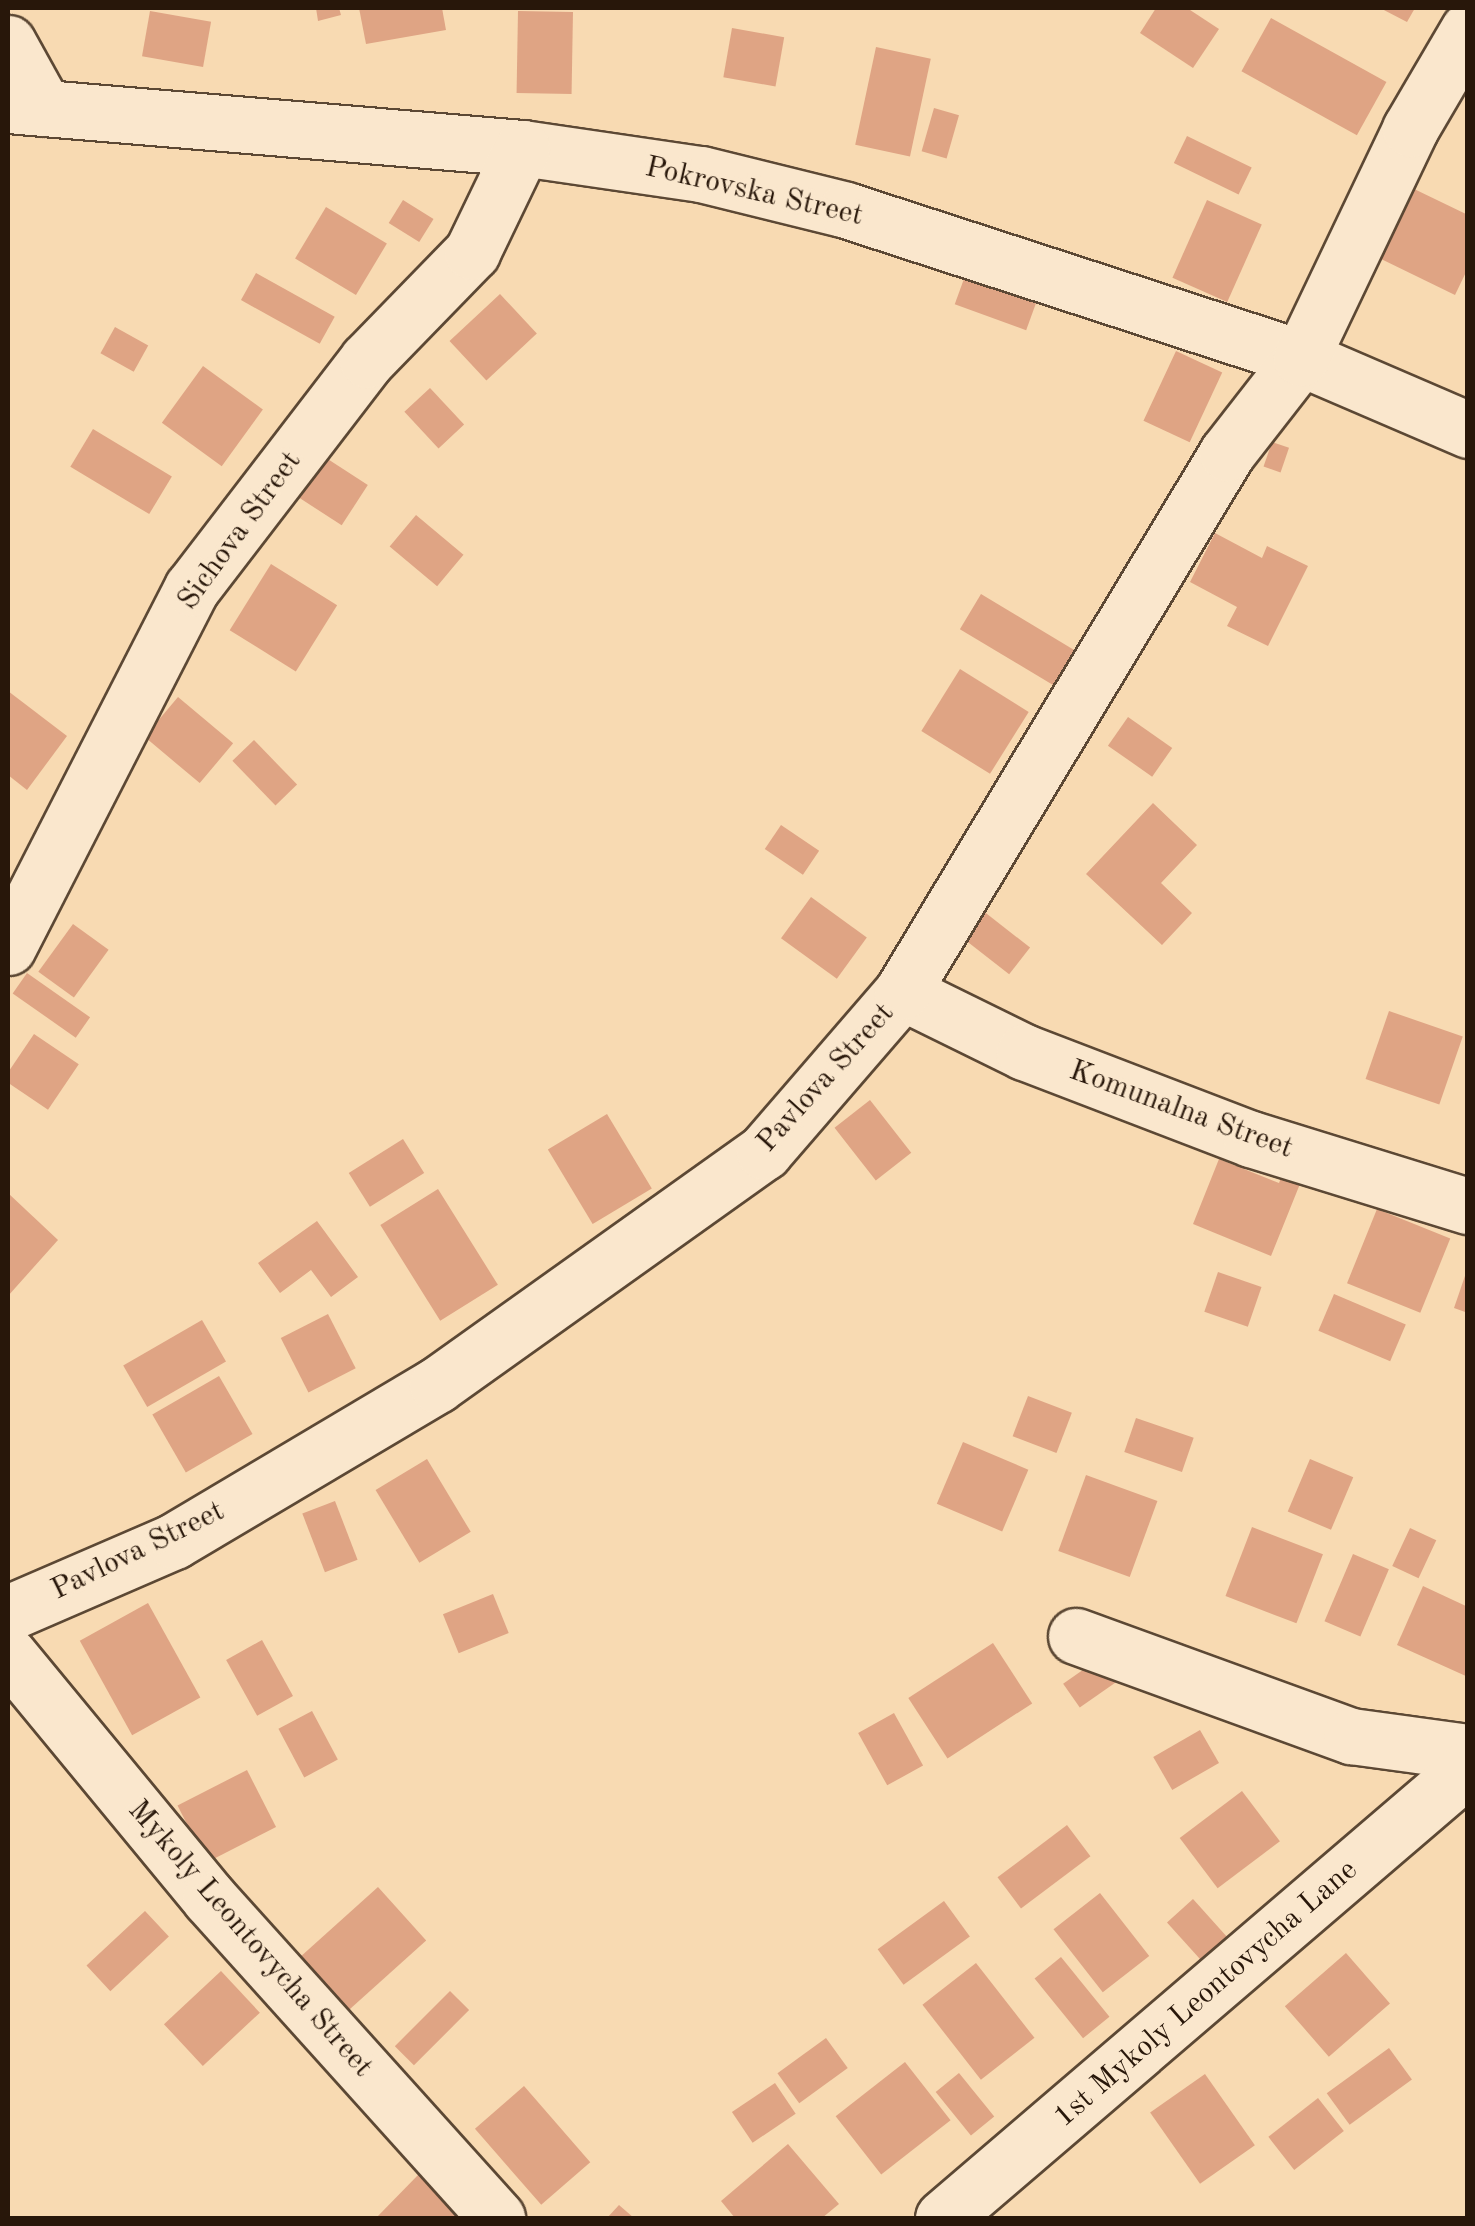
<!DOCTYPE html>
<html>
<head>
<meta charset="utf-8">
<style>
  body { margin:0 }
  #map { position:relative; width:1475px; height:2226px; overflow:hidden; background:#f8dab2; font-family:"Old Standard TT",serif }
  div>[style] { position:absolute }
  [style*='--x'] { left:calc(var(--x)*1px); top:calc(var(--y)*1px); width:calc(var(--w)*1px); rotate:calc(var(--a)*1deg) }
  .building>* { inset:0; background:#dfa484; transform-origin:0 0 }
  .roads { filter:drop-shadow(2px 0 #5c4834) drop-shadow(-2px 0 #5c4834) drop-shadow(0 2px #5c4834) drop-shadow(0 -2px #5c4834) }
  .minor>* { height:55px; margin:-27.5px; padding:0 27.5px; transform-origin:27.5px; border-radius:27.5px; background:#fae7cd }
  span { translate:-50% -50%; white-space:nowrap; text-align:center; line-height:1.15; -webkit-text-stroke:8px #fae7cd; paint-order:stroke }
  .street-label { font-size:30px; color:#28170a }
  .frame { position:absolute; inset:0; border:10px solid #28170a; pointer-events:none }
</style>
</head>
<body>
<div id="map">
  <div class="building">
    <i style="clip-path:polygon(316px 8px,339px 8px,341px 15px,318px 21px)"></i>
    <i style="clip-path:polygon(359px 8px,442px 8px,446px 30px,366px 44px)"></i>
    <i style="clip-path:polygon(1156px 8px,1187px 8px,1219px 29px,1193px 68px,1140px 33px)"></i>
    <i style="clip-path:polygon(1380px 8px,1415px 8px,1407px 22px)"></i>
    <i style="left:150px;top:11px;width:62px;height:46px;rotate:10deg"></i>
    <i style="left:518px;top:11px;width:55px;height:82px;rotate:1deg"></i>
    <i style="left:1271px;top:18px;width:132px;height:61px;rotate:29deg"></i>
    <i style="left:732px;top:28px;width:53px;height:50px;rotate:10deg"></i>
    <i style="left:876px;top:47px;width:56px;height:100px;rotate:12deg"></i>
    <i style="left:934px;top:108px;width:26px;height:45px;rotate:16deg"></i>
    <i style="left:1187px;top:136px;width:72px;height:30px;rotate:26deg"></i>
    <i style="clip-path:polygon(1410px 187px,1468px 215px,1468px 268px,1455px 295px,1377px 257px)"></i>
    <i style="left:403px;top:200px;width:36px;height:27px;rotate:32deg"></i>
    <i style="left:1207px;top:200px;width:60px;height:85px;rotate:24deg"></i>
    <i style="left:326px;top:207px;width:71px;height:60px;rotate:31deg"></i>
    <i style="left:256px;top:273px;width:90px;height:31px;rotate:29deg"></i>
    <i style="left:965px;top:276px;width:76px;height:30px;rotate:20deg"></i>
    <i style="left:500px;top:294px;width:54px;height:69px;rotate:47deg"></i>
    <i style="left:115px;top:327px;width:38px;height:30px;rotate:29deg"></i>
    <i style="left:1176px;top:351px;width:51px;height:77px;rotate:25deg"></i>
    <i style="left:203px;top:366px;width:74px;height:70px;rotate:36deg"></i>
    <i style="left:430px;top:388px;width:50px;height:35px;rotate:47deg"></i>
    <i style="left:93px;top:429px;width:92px;height:44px;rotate:31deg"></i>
    <i style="left:1272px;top:442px;width:18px;height:26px;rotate:19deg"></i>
    <i style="left:320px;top:454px;width:57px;height:48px;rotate:33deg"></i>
    <i style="left:416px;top:515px;width:62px;height:41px;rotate:40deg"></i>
    <i style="clip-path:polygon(1215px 533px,1262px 558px,1267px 546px,1308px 566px,1268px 646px,1227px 626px,1237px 607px,1190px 582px)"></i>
    <i style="left:271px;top:564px;width:78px;height:78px;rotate:32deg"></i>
    <i style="left:981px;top:594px;width:114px;height:41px;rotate:31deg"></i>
    <i style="left:960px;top:669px;width:81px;height:73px;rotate:32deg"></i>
    <i style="clip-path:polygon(8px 691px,67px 736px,27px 790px,8px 775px)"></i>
    <i style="left:178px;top:697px;width:72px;height:52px;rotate:40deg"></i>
    <i style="left:1128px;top:717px;width:54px;height:35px;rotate:35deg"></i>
    <i style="left:254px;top:740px;width:62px;height:30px;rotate:46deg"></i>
    <i style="clip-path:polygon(1153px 803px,1197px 845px,1161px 883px,1192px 913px,1162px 945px,1086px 874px)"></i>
    <i style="left:781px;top:825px;width:46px;height:29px;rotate:34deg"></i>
    <i style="left:811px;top:897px;width:69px;height:51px;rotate:36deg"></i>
    <i style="left:982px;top:910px;width:61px;height:34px;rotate:38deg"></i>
    <i style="left:73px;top:924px;width:44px;height:59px;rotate:36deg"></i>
    <i style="left:27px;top:973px;width:77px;height:25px;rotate:35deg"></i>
    <i style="left:1389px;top:1011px;width:78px;height:72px;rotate:19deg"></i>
    <i style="left:34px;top:1034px;width:54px;height:55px;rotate:34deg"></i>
    <i style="left:870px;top:1100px;width:67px;height:45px;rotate:52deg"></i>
    <i style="left:607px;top:1114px;width:87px;height:69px;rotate:59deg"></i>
    <i style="left:403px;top:1139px;width:40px;height:64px;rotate:58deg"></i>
    <i style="clip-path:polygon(1219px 1159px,1279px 1183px,1287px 1162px,1306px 1169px,1271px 1256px,1193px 1224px)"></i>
    <i style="left:438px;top:1189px;width:113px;height:68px;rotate:58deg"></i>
    <i style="clip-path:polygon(8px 1193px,58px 1240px,8px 1296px)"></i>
    <i style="left:1377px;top:1209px;width:79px;height:80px;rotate:22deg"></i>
    <i style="clip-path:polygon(317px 1221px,358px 1277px,331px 1297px,311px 1270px,280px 1293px,258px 1263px)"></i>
    <i style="clip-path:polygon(1467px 1270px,1468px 1270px,1468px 1313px,1454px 1308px)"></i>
    <i style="left:1218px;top:1272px;width:46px;height:42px;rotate:19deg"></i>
    <i style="left:1334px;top:1294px;width:78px;height:40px;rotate:23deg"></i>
    <i style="left:328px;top:1314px;width:61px;height:53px;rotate:63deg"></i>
    <i style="left:202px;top:1320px;width:48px;height:91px;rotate:60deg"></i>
    <i style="left:219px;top:1376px;width:67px;height:77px;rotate:60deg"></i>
    <i style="left:1028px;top:1396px;width:47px;height:43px;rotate:21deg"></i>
    <i style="left:1136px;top:1418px;width:61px;height:36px;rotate:19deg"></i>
    <i style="left:963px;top:1442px;width:71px;height:67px;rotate:23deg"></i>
    <i style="left:427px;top:1459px;width:85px;height:60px;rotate:59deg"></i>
    <i style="left:1310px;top:1459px;width:47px;height:57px;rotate:23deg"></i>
    <i style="left:1086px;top:1475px;width:76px;height:81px;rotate:20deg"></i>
    <i style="left:335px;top:1501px;width:63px;height:35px;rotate:69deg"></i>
    <i style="left:1252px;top:1527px;width:76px;height:74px;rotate:21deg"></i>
    <i style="left:1410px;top:1528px;width:29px;height:42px;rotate:25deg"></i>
    <i style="left:1353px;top:1554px;width:39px;height:73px;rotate:23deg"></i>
    <i style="clip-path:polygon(1423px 1586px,1468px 1607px,1468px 1677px,1397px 1645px)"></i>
    <i style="left:493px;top:1594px;width:42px;height:54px;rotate:68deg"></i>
    <i style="left:148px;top:1603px;width:108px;height:78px;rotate:61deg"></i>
    <i style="left:262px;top:1640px;width:64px;height:41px;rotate:61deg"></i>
    <i style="left:993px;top:1643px;width:72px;height:101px;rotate:57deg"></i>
    <i style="left:1100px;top:1658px;width:29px;height:45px;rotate:55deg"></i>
    <i style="left:312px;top:1711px;width:55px;height:38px;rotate:62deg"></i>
    <i style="left:894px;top:1713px;width:60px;height:41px;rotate:61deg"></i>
    <i style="left:1200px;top:1730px;width:38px;height:54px;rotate:60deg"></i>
    <i style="left:247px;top:1770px;width:64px;height:78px;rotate:63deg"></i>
    <i style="left:1242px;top:1791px;width:63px;height:78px;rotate:53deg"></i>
    <i style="left:1067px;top:1825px;width:39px;height:87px;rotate:53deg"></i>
    <i style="left:378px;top:1887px;width:72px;height:104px;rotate:48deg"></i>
    <i style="left:1100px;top:1893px;width:80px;height:59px;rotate:52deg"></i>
    <i style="left:1193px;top:1899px;width:52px;height:35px;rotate:48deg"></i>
    <i style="left:944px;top:1901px;width:44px;height:82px;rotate:54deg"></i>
    <i style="left:145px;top:1911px;width:35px;height:80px;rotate:47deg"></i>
    <i style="left:1346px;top:1953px;width:67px;height:81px;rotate:49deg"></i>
    <i style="left:1061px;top:1957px;width:77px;height:34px;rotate:51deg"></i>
    <i style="left:976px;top:1963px;width:95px;height:68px;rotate:52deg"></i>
    <i style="left:221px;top:1971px;width:57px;height:78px;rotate:47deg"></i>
    <i style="left:450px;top:1991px;width:27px;height:78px;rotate:45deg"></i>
    <i style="left:826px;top:2038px;width:37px;height:60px;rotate:54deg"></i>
    <i style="left:1389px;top:2048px;width:39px;height:77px;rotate:54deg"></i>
    <i style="left:905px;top:2062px;width:74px;height:88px;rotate:52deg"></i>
    <i style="left:959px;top:2073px;width:56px;height:30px;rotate:51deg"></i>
    <i style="left:1205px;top:2074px;width:87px;height:67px;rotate:55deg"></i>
    <i style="left:775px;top:2083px;width:37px;height:52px;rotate:56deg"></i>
    <i style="left:524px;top:2086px;width:101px;height:65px;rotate:49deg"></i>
    <i style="left:1318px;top:2098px;width:42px;height:63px;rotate:52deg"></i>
    <i style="clip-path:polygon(788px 2144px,839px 2204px,822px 2218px,735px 2218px,721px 2201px)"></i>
    <i style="clip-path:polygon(420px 2173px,465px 2218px,376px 2218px)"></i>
    <i style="clip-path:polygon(619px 2205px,634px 2218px,607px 2218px)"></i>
  </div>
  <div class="roads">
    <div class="minor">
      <i style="--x:8;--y:43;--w:74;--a:61"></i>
      <i style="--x:8;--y:105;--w:516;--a:4.78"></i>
      <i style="--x:522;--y:148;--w:181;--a:8.3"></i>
      <i style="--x:701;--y:174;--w:149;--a:13.9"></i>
      <i style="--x:846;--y:210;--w:478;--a:18"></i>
      <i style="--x:1301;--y:358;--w:182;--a:23.3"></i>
      <i style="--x:8;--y:947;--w:403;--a:-62.9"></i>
      <i style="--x:192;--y:588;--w:287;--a:-52.5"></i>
      <i style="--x:367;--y:360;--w:151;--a:-45.8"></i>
      <i style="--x:472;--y:252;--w:115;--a:-64.3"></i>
      <i style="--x:902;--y:992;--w:136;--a:26.2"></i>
      <i style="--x:1024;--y:1052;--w:243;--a:21"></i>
      <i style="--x:1251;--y:1139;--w:227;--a:17.2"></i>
      <i style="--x:8;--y:1613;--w:181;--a:-23.4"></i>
      <i style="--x:174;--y:1541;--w:306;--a:-30.7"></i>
      <i style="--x:437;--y:1385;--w:402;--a:-35.5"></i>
      <i style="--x:764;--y:1152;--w:211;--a:-49.2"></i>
      <i style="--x:902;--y:992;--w:629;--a:-58.91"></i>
      <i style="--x:1227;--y:453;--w:120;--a:-52.1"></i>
      <i style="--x:1301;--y:358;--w:254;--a:-64.5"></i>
      <i style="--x:1410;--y:129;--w:115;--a:-59.6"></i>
      <i style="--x:1076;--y:1636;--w:293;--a:20"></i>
      <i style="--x:1351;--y:1736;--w:118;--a:7.8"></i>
      <i style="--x:8;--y:1654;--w:318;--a:50.5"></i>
      <i style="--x:210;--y:1899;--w:429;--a:48"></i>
      <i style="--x:943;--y:2218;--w:691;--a:-40.6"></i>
    </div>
  </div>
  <div class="street-label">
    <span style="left:754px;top:192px;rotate:13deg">Pokrovska Street</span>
    <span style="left:240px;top:531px;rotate:-54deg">Sichova Street</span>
    <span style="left:826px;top:1078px;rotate:-48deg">Pavlova Street</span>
    <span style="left:1181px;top:1110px;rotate:20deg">Komunalna Street</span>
    <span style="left:138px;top:1551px;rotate:-26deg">Pavlova Street</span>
    <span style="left:250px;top:1939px;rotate:49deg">Mykoly Leontovycha Street</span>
    <span style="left:1206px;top:1994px;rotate:-41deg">1st Mykoly Leontovycha Lane</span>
  </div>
  <div class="frame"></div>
</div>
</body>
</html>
